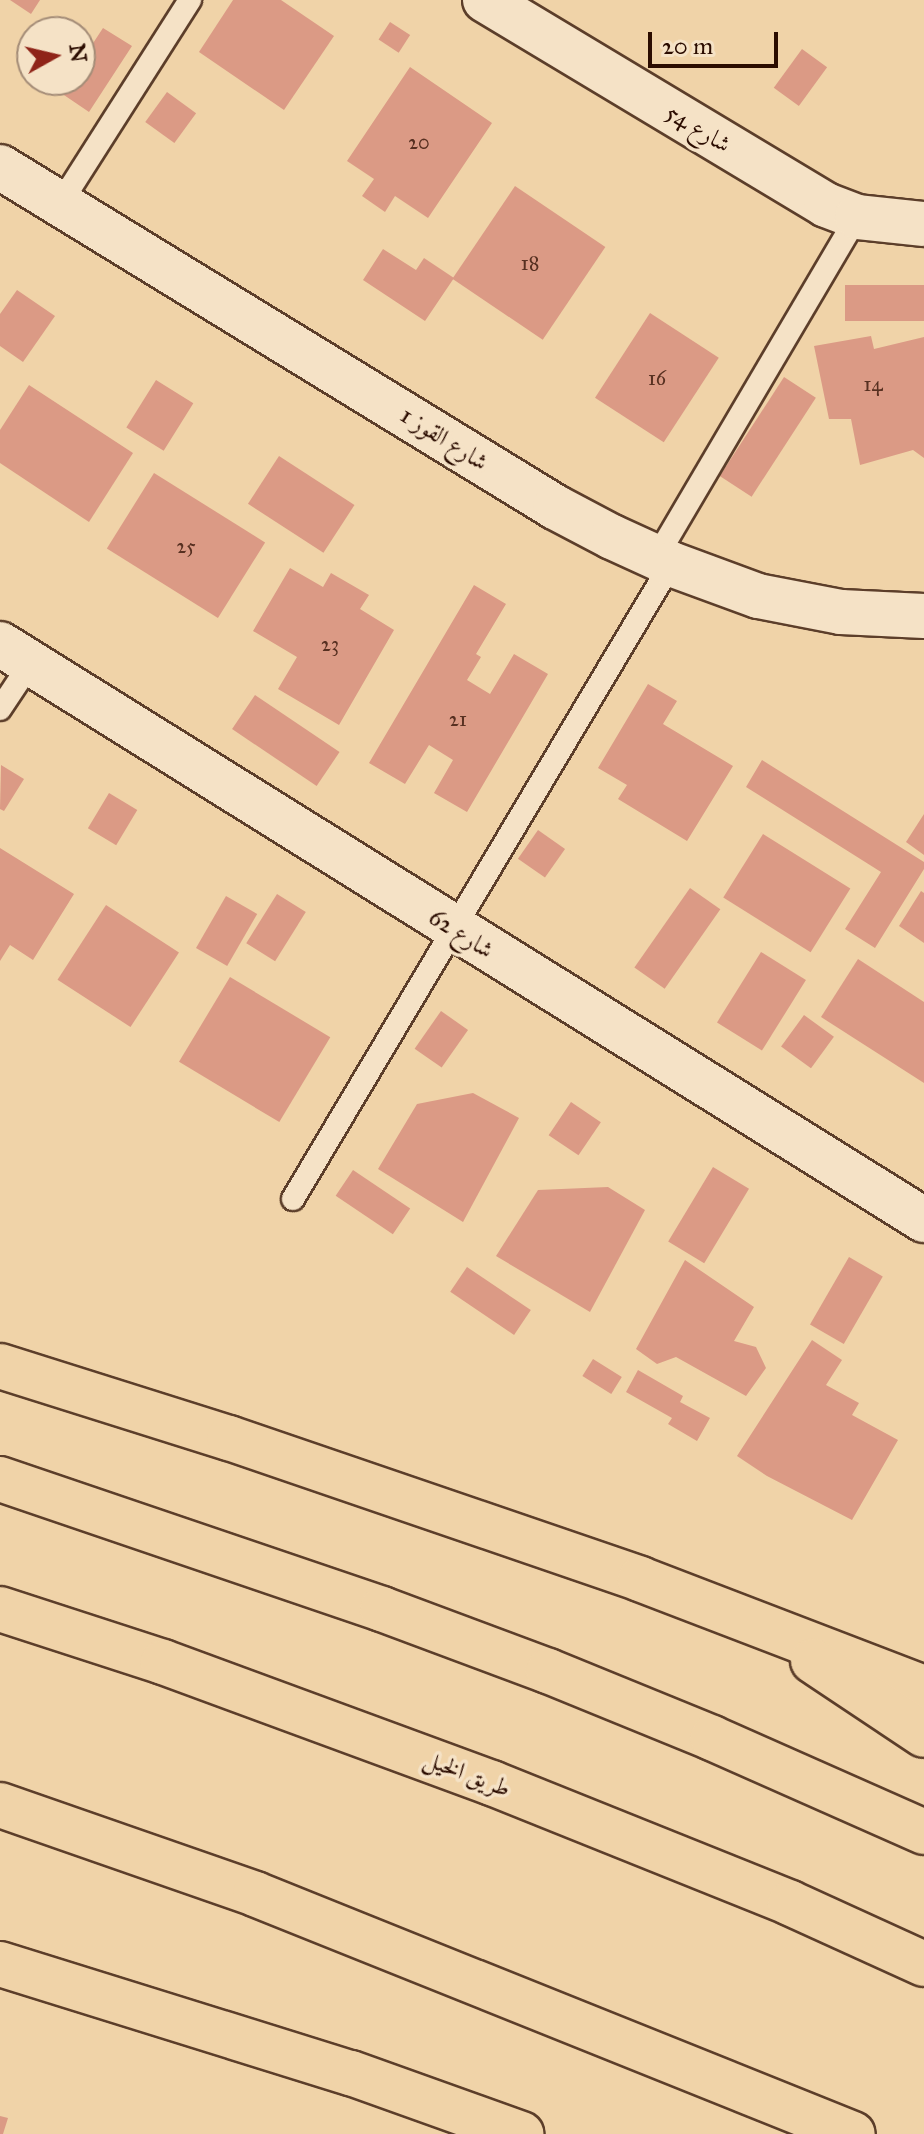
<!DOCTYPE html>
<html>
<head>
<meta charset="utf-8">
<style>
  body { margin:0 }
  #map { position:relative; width:924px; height:2134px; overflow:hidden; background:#f0d3a8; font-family:"IM FELL Great Primer",Amiri,serif }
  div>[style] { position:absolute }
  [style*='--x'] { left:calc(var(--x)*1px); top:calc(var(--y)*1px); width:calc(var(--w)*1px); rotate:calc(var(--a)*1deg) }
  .building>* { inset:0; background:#db9a85; transform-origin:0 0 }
  .roads { filter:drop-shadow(2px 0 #5c3e2a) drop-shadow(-2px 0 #5c3e2a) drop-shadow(0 2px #5c3e2a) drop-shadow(0 -2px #5c3e2a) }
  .lane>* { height:22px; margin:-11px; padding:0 11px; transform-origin:11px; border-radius:11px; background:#f5e2c6 }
  .street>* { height:44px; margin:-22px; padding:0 22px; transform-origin:22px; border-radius:22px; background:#f5e2c6 }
  .highway>* { height:44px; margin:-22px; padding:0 22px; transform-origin:22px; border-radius:22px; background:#f0d3a8 }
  span { translate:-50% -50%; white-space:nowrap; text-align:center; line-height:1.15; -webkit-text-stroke:7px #f5e2c6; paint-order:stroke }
  .number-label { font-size:20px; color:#573021 }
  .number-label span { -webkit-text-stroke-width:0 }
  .street-label { font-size:24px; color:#2b0c00 }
  .north { position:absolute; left:16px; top:16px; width:80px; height:80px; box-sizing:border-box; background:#f5e2c6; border:2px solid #a48c77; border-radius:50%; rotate:82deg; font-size:22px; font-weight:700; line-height:32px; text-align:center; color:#2b0c00 }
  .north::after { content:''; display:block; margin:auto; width:28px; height:36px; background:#8f2418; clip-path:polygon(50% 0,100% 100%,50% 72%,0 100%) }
  .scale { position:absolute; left:648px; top:32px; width:130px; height:36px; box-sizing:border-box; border:4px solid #2b0c00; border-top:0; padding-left:10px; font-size:24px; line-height:28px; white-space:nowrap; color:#2b0c00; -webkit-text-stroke:6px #f5e2c6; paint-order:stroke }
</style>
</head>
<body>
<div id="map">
  <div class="building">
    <i style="clip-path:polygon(10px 0,40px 0,31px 14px)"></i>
    <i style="clip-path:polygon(233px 0,281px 0,334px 36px,284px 110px,199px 52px)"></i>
    <i style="left:390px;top:22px;width:24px;height:21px;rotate:33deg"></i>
    <i style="clip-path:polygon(103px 28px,132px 46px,89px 112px,61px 93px,69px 80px,80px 80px,80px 63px)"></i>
    <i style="left:802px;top:49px;width:31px;height:48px;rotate:36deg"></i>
    <i style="clip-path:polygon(410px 67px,492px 123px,428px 218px,395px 196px,385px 212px,362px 196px,374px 179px,347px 161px)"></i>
    <i style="left:167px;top:92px;width:36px;height:37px;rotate:36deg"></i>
    <i style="left:515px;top:186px;width:109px;height:112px;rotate:34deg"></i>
    <i style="clip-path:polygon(383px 249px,416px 270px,424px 258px,454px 278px,425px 321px,363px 280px)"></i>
    <i style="left:924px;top:285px;width:36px;height:79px;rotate:90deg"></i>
    <i style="clip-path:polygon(17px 290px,55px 316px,23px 362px,0 346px,0 314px)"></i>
    <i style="left:650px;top:313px;width:82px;height:101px;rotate:33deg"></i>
    <i style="clip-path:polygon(871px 336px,874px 349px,924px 337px,924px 458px,913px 450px,860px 465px,851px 419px,829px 419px,814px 346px)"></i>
    <i style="left:784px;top:377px;width:38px;height:118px;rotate:33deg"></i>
    <i style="left:156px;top:380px;width:44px;height:56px;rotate:32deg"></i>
    <i style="clip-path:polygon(29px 385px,133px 453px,89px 522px,0 463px,0 430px)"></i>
    <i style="left:279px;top:456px;width:90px;height:57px;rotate:33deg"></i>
    <i style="left:154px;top:473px;width:131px;height:89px;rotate:32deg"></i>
    <i style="clip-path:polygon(290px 568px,323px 587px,331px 573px,369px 595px,360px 609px,394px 630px,339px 725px,278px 689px,297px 657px,253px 631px)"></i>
    <i style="clip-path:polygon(474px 585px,506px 604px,476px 654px,481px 657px,467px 680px,490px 694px,514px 654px,548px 674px,467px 812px,434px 793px,453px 760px,429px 745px,405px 784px,369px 763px)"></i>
    <i style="clip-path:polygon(648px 684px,677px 701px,663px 724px,733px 766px,687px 841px,618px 799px,627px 785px,598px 768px)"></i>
    <i style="left:255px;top:695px;width:102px;height:41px;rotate:34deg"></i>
    <i style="clip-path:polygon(762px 760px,924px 862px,924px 869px,875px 948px,845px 929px,881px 872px,746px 787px)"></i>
    <i style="clip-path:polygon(1px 765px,24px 779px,4px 811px,0 809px)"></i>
    <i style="left:109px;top:793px;width:33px;height:41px;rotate:31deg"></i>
    <i style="clip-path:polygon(924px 814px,924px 855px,906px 842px)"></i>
    <i style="left:538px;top:830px;width:33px;height:35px;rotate:35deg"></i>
    <i style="left:763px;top:834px;width:103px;height:75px;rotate:32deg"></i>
    <i style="clip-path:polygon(0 848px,74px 894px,33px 960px,10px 945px,0 961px)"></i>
    <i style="left:690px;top:888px;width:37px;height:97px;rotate:35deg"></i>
    <i style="clip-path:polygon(921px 891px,924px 893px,924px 943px,899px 926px)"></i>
    <i style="left:277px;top:894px;width:34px;height:58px;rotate:32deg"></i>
    <i style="left:226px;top:896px;width:36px;height:60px;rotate:30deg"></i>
    <i style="left:106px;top:905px;width:87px;height:89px;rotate:33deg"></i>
    <i style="left:761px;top:952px;width:53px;height:83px;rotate:32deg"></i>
    <i style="clip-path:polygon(858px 959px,924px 1002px,924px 1083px,821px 1017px)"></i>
    <i style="left:230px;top:977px;width:117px;height:99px;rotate:31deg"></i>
    <i style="left:441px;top:1011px;width:33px;height:46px;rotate:35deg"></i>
    <i style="left:804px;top:1015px;width:37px;height:39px;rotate:36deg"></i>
    <i style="clip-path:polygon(473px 1093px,519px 1118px,463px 1222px,378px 1169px,417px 1104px)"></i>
    <i style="left:571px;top:1102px;width:36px;height:40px;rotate:34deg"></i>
    <i style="left:713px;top:1167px;width:42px;height:87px;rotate:31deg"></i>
    <i style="left:353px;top:1170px;width:69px;height:31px;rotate:34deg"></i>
    <i style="clip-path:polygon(608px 1187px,645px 1210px,590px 1312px,496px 1256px,538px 1190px)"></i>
    <i style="left:849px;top:1257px;width:39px;height:78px;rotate:30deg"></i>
    <i style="clip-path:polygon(685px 1260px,754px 1307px,734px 1341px,756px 1347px,766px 1368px,746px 1396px,676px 1357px,657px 1364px,636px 1349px)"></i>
    <i style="left:467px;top:1267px;width:77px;height:30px;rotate:34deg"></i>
    <i style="clip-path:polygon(812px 1340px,842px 1360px,826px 1385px,859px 1403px,852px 1415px,898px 1440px,852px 1520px,767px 1476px,737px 1456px)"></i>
    <i style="left:593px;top:1359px;width:34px;height:20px;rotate:32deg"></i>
    <i style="clip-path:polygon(638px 1370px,683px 1396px,680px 1402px,710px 1418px,697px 1441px,668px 1424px,672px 1418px,626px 1392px)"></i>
    <i style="clip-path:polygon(0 2116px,8px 2118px,3px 2134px,0 2134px)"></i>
  </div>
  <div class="roads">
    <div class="lane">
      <i style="--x:60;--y:204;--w:242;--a:-57.5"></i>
      <i style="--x:656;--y:558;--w:396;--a:-59.5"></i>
      <i style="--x:0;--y:709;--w:54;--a:-56.3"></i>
      <i style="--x:293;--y:1199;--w:739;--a:-59.24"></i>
    </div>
    <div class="street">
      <i style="--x:485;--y:0;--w:398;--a:31"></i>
      <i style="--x:826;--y:205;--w:33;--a:21"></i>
      <i style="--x:857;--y:217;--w:67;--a:6"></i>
      <i style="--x:0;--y:167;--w:651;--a:31.49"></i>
      <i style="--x:555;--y:507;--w:64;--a:27.8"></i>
      <i style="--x:612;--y:537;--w:65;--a:24.6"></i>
      <i style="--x:671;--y:564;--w:93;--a:20.2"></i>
      <i style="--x:758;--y:596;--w:85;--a:10.9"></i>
      <i style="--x:841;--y:612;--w:83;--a:2.8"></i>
      <i style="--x:0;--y:644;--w:1089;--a:31.94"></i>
    </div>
    <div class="highway">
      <i style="--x:0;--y:1366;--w:240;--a:17.5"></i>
      <i style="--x:229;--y:1438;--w:435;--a:18.9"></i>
      <i style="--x:640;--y:1579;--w:304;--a:21"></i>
      <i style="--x:0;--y:1479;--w:404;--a:18.8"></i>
      <i style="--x:382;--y:1609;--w:177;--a:20.5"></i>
      <i style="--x:548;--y:1671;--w:177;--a:22.2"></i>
      <i style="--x:712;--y:1738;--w:232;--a:23.9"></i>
      <i style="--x:0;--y:1609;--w:171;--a:18"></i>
      <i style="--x:163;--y:1662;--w:351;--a:20.2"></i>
      <i style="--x:492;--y:1783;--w:321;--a:21.9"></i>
      <i style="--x:790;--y:1903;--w:147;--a:24.5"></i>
      <i style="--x:813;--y:1661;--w:133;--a:33.7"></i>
      <i style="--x:0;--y:1805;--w:270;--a:19.2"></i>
      <i style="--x:255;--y:1894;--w:644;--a:21.87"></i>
      <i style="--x:0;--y:1964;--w:368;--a:17.3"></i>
      <i style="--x:351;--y:2073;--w:181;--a:19.7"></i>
    </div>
  </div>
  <div class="number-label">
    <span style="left:419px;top:142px">20</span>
    <span style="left:530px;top:263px">18</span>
    <span style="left:657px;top:378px">16</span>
    <span style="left:873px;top:384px">14</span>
    <span style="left:186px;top:546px">25</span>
    <span style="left:330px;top:644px">23</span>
    <span style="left:458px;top:719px">21</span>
  </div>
  <div class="street-label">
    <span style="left:698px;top:129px;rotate:31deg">شارع 54</span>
    <span style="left:444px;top:439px;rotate:32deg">شارع القوز 1</span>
    <span style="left:461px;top:934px;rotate:32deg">شارع 62</span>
    <span style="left:467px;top:1774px;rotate:21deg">طريق الخيل</span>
  </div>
  <div class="north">N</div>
  <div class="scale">20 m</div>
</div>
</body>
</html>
